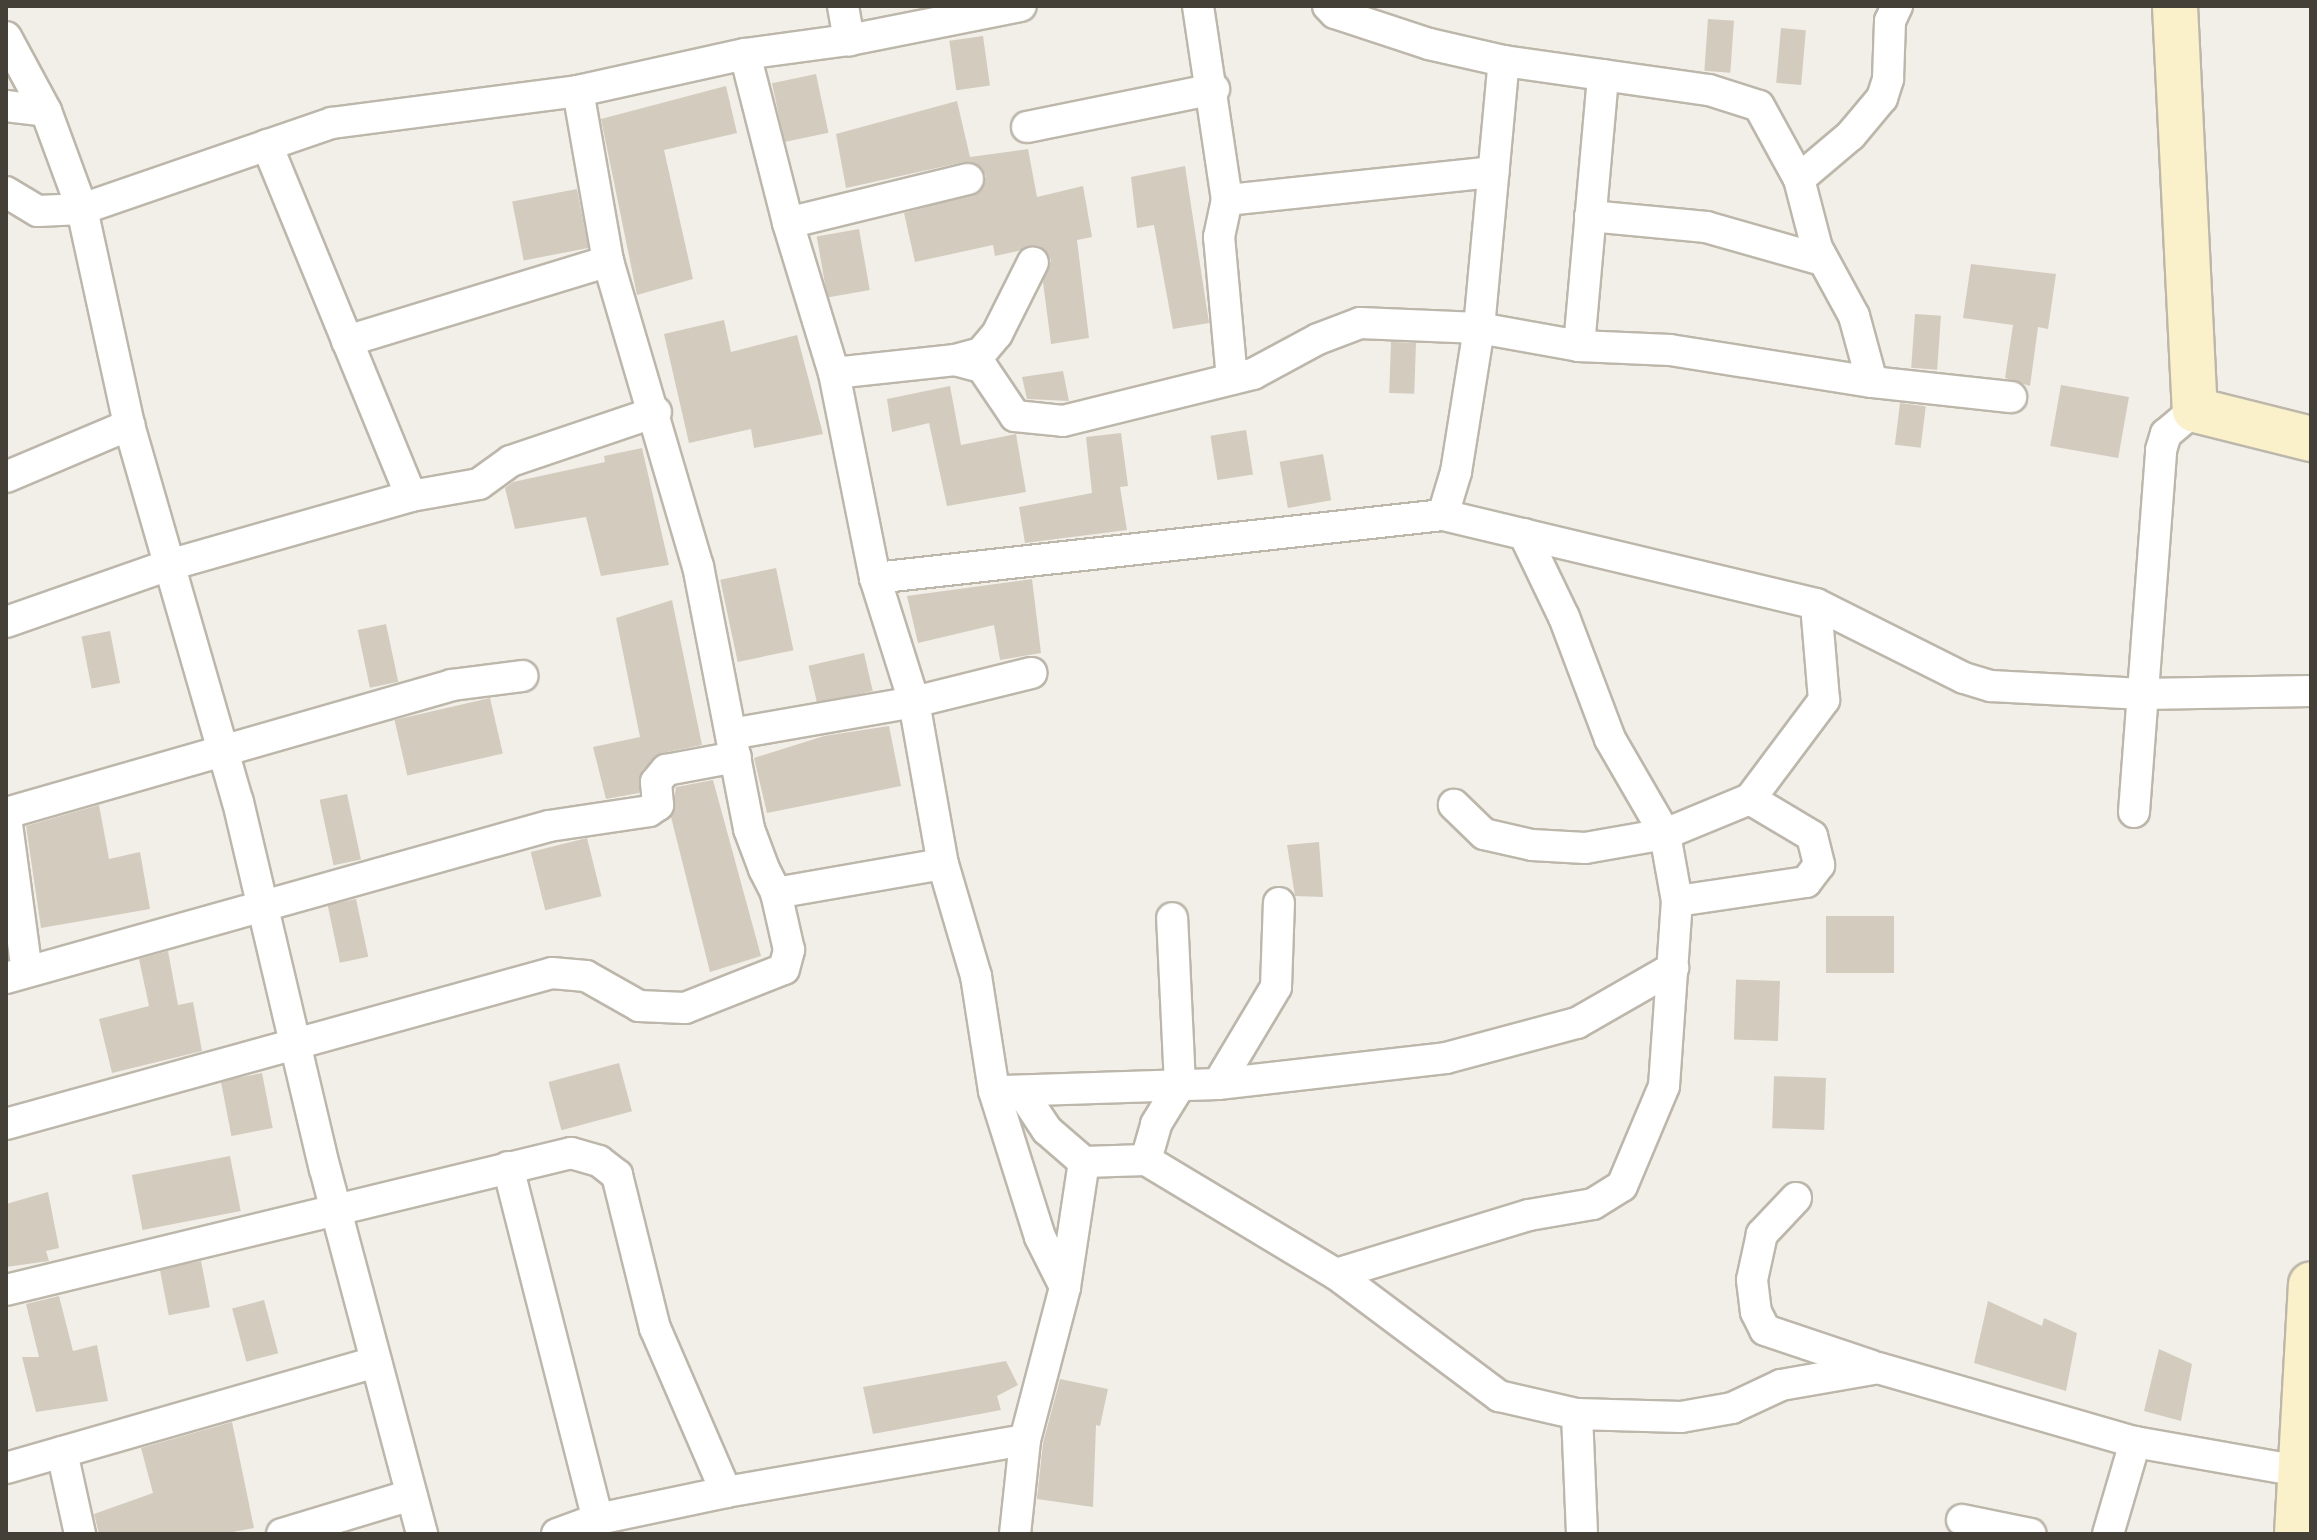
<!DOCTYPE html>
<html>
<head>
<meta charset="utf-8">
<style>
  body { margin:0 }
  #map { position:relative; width:2317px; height:1540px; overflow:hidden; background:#f2efe8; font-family:"Titillium Web",sans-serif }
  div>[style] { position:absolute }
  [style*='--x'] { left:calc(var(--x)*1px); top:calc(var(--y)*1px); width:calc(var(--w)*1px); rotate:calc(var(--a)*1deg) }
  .building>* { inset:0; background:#d3cbbe; transform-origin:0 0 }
  .roads { filter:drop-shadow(2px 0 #bdb7ab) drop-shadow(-2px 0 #bdb7ab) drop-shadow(0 2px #bdb7ab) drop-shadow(0 -2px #bdb7ab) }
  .street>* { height:30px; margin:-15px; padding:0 15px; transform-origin:15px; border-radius:15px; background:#fff }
  .secondary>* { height:44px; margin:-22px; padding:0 22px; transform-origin:22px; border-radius:22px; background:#faf0ca }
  span { translate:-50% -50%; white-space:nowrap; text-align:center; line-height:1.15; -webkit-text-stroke:7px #fff; paint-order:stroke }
  .frame { position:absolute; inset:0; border:8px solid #454037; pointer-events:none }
</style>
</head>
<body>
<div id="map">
  <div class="building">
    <i style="left:1708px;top:19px;width:26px;height:52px;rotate:4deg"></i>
    <i style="left:1781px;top:28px;width:25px;height:55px;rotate:5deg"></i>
    <i style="left:983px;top:36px;width:50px;height:34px;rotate:82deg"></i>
    <i style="left:816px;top:74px;width:60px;height:45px;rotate:78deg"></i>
    <i style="clip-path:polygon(726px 86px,737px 133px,664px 150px,693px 279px,637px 295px,601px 119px)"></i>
    <i style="clip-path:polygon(957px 101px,970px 157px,1028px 149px,1037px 197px,1083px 186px,1092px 237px,1077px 240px,1089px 338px,1051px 344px,1043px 282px,1051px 260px,1040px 246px,995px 256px,993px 245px,915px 262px,904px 213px,980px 192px,986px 176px,980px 166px,964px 162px,846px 188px,836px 134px)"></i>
    <i style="clip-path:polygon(1185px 166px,1209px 323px,1173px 329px,1154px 225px,1137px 228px,1131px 177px)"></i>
    <i style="left:577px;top:189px;width:60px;height:66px;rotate:79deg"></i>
    <i style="left:859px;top:229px;width:62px;height:43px;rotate:80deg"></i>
    <i style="clip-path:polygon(1971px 264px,2056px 274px,2048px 329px,2038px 327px,2030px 386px,2005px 378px,2013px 325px,1963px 318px)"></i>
    <i style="left:1915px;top:314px;width:26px;height:54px;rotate:4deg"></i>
    <i style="clip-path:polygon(724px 320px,731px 352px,797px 335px,823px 434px,754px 448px,751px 429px,689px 443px,664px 334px)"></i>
    <i style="left:1391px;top:342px;width:25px;height:51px;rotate:2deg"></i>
    <i style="clip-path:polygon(1063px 371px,1069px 401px,1027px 399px,1022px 377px)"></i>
    <i style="left:2061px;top:385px;width:69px;height:62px;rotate:10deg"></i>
    <i style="clip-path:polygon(950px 386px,961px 445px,1016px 434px,1026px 492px,947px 506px,929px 423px,892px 432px,887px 399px)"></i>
    <i style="left:1900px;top:403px;width:26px;height:42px;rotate:7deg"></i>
    <i style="left:1246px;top:430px;width:45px;height:36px;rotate:81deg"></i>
    <i style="clip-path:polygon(1121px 433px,1128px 486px,1120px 487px,1127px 530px,1025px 543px,1019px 507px,1092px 493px,1086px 437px)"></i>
    <i style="clip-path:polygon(642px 448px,669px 565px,601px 576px,586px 517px,515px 529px,505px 488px,513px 482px,605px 462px,604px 456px)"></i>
    <i style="left:1323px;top:454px;width:47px;height:44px;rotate:80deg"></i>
    <i style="left:776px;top:568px;width:84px;height:57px;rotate:78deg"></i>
    <i style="clip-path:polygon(1032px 579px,1041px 653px,1000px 660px,994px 625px,918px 643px,907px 596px)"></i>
    <i style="clip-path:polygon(672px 600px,702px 745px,662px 753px,642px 770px,639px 793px,606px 799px,593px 747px,640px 737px,616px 618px)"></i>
    <i style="left:386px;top:624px;width:59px;height:29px;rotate:78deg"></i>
    <i style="left:110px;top:631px;width:53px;height:29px;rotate:79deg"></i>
    <i style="left:864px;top:653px;width:39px;height:57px;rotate:77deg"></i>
    <i style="left:490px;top:698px;width:57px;height:98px;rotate:77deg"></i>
    <i style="clip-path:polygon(889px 726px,901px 786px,767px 813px,754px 758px,824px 736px)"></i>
    <i style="clip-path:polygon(713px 780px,761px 956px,710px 972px,671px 817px,676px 787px)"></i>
    <i style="left:347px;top:794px;width:67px;height:28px;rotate:78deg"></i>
    <i style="clip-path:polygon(99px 805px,109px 859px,140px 852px,150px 909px,41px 928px,26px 826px)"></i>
    <i style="left:587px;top:838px;width:60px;height:58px;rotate:76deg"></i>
    <i style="clip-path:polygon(1319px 842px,1323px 897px,1295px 896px,1287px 845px)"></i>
    <i style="left:356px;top:899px;width:59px;height:29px;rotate:78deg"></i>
    <i style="left:1826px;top:916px;width:68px;height:57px"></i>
    <i style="clip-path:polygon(168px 951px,178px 1005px,193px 1002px,202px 1051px,112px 1073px,99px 1019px,149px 1006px,139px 959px)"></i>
    <i style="left:1780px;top:981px;width:60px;height:44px;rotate:92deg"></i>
    <i style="left:619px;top:1063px;width:50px;height:73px;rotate:75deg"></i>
    <i style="left:262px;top:1073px;width:56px;height:42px;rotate:79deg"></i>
    <i style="left:1826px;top:1078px;width:52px;height:52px;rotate:92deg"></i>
    <i style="left:230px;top:1156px;width:56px;height:100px;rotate:79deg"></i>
    <i style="clip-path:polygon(48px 1192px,59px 1248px,46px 1251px,49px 1261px,6px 1267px,6px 1204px)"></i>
    <i style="left:201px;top:1261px;width:47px;height:42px;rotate:79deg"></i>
    <i style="clip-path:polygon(59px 1296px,73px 1351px,97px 1345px,108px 1401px,36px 1412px,22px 1357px,39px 1357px,26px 1304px)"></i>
    <i style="left:264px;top:1300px;width:55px;height:33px;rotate:75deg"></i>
    <i style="clip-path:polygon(1988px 1301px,2042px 1326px,2044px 1318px,2077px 1333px,2066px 1391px,1974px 1363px)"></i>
    <i style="clip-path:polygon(2159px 1349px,2192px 1364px,2181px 1421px,2144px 1411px)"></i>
    <i style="clip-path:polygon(1006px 1361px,1018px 1385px,997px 1396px,1001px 1410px,873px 1434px,863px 1387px)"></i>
    <i style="clip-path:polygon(1060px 1379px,1108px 1389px,1100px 1426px,1096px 1425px,1093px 1507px,1037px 1499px,1043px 1443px)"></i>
    <i style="clip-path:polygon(232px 1422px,254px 1528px,222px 1534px,99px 1534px,94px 1514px,153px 1493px,141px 1448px)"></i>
  </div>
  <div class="roads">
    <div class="street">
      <i style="--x:843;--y:6;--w:35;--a:80"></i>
      <i style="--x:1198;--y:6;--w:196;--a:81.5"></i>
      <i style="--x:1328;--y:6;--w:10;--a:45"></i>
      <i style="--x:1335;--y:13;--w:99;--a:18.3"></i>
      <i style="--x:1429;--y:44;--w:77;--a:12.8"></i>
      <i style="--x:1504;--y:61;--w:207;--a:8.1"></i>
      <i style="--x:1709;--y:90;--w:52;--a:17.7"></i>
      <i style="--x:1759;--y:106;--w:83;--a:61.3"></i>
      <i style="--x:1799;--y:179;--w:71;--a:75.4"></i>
      <i style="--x:1817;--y:248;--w:77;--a:61.4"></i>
      <i style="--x:1854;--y:316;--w:68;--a:74.7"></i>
      <i style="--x:6;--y:37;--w:84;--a:61.6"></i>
      <i style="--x:46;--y:111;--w:104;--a:69.8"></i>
      <i style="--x:82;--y:209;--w:221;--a:77.7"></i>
      <i style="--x:129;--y:425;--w:392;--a:73.9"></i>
      <i style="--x:238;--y:802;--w:377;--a:76.7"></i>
      <i style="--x:325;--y:1169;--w:378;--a:75.1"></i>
      <i style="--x:745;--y:54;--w:174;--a:75.7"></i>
      <i style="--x:578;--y:91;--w:173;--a:80"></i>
      <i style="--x:608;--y:261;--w:318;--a:73.6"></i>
      <i style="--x:698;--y:566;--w:268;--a:79"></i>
      <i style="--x:749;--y:829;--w:43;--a:69.4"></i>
      <i style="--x:764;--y:869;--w:27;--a:63"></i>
      <i style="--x:776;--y:893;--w:169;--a:-9.9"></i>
      <i style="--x:6;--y:106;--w:40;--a:7.1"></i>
      <i style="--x:1027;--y:127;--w:191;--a:-11.5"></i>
      <i style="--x:267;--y:145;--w:379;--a:67.7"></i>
      <i style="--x:968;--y:179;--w:185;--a:166.3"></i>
      <i style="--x:788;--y:223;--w:157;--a:73"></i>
      <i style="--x:834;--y:373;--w:209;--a:78.7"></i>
      <i style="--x:875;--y:578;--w:130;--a:72.5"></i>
      <i style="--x:914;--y:702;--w:165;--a:79.9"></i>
      <i style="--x:943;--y:864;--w:117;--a:73.6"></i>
      <i style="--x:976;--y:976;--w:116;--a:81.1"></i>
      <i style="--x:994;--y:1091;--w:153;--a:72.5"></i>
      <i style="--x:1040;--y:1237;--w:56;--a:63.4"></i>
      <i style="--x:1799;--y:179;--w:68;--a:-40.2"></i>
      <i style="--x:1851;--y:135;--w:48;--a:-50"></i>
      <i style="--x:1882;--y:98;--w:20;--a:-72"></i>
      <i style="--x:1888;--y:79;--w:58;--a:-88"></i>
      <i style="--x:1890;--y:21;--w:17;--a:-65"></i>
      <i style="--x:6;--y:192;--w:37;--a:31"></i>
      <i style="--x:38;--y:211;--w:44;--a:-2.6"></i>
      <i style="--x:82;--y:209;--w:264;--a:-19"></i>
      <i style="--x:332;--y:123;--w:248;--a:-7.4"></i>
      <i style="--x:578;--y:91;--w:171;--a:-12.5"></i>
      <i style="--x:745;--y:54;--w:105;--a:-7.7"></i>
      <i style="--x:849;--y:40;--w:175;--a:-11.2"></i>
      <i style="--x:1590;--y:216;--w:117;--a:5.4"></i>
      <i style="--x:1706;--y:227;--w:121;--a:15.9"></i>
      <i style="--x:347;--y:341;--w:273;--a:-17"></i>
      <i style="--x:1579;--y:346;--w:272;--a:-84.9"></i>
      <i style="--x:955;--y:360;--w:27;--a:-15"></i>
      <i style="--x:981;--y:353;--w:25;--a:-50"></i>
      <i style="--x:997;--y:334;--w:80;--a:-63.4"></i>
      <i style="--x:834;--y:373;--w:122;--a:-6.1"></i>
      <i style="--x:955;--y:360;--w:28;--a:15"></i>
      <i style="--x:982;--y:367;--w:59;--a:56"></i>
      <i style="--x:1015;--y:416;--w:48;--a:5.9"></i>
      <i style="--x:1063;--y:421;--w:196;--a:-13.9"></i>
      <i style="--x:1253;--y:374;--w:74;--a:-28.3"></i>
      <i style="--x:1318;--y:339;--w:45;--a:-20.9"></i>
      <i style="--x:1360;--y:323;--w:119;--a:2.4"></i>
      <i style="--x:1479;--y:328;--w:102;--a:10.2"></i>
      <i style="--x:1579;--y:346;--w:91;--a:2.5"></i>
      <i style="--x:1670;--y:350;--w:205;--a:9"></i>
      <i style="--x:1872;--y:382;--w:140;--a:6.2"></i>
      <i style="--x:1232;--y:379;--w:143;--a:-95.2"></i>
      <i style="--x:1219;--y:237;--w:38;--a:-78"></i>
      <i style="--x:1227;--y:200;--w:268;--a:-6"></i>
      <i style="--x:6;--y:477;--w:134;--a:-22.9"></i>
      <i style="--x:1443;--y:515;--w:45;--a:-73.2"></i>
      <i style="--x:1456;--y:472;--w:146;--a:-80.9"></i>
      <i style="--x:1479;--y:328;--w:268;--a:-84.7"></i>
      <i style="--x:1524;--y:534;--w:92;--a:64.3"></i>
      <i style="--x:1564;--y:617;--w:130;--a:69.3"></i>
      <i style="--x:1610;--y:739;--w:110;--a:59.9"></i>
      <i style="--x:1665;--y:834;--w:92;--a:-22.4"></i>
      <i style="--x:1750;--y:799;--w:72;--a:30.8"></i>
      <i style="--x:1812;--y:836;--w:30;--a:76"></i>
      <i style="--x:1819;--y:865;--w:21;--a:127"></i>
      <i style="--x:1806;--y:882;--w:130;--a:171.6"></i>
      <i style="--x:875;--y:578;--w:571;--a:-6.33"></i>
      <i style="--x:1443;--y:515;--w:383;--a:13.4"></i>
      <i style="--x:1816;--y:604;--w:165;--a:26.6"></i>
      <i style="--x:1964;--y:678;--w:28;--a:17"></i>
      <i style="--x:1991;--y:686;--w:152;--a:3"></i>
      <i style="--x:2143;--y:694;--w:168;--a:-1"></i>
      <i style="--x:6;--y:622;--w:173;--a:-19.3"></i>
      <i style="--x:169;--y:565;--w:252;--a:-15.9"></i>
      <i style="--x:411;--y:496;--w:69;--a:-10"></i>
      <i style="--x:479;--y:484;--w:39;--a:-36"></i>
      <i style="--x:511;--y:461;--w:153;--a:-18.7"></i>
      <i style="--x:731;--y:734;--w:186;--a:-9.9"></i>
      <i style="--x:914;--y:702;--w:121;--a:-13.9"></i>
      <i style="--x:1750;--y:799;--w:124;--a:-53.2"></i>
      <i style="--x:1824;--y:700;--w:96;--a:-94.8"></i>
      <i style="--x:2134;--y:812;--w:363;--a:-85.7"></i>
      <i style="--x:2161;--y:450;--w:17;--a:-73"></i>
      <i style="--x:2166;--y:434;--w:38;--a:-40"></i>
      <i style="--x:6;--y:813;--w:464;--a:-16"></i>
      <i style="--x:452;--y:685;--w:71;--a:-7.3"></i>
      <i style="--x:6;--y:817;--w:156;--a:82.3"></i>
      <i style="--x:6;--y:978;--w:564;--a:-15.64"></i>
      <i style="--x:549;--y:826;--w:101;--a:-8.5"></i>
      <i style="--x:649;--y:811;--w:11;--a:-34"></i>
      <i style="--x:658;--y:805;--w:23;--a:-95"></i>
      <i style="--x:656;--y:782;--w:16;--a:-50"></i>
      <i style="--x:666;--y:770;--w:71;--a:-10.5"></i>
      <i style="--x:1218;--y:1084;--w:113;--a:-59.1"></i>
      <i style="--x:1276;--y:987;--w:84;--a:-88"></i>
      <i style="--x:1004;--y:1091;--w:214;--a:-1.9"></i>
      <i style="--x:1218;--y:1084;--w:229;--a:-6.5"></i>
      <i style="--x:1446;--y:1058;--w:136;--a:-15"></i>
      <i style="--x:1577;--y:1023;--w:111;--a:-29.8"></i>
      <i style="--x:1021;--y:1091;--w:47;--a:56.3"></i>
      <i style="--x:1047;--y:1130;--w:49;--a:40.9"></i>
      <i style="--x:1084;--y:1162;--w:62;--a:-1.8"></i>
      <i style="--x:1146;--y:1160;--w:222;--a:31"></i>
      <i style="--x:1336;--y:1274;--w:204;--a:36.8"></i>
      <i style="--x:1499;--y:1396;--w:80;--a:13"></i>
      <i style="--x:1577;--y:1414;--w:104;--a:1.7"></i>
      <i style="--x:1681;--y:1417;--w:52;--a:-10"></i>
      <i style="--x:1732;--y:1408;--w:54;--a:-25.1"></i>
      <i style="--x:1781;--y:1385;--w:98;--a:-9.9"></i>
      <i style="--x:1878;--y:1368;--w:267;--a:16.1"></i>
      <i style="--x:2135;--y:1442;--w:168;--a:10"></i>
      <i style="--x:6;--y:1124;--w:566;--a:-15.46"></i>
      <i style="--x:552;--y:973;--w:34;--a:5"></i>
      <i style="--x:586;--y:976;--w:61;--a:29.5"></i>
      <i style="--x:639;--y:1006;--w:46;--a:2.5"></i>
      <i style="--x:685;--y:1008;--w:106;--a:-21.5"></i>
      <i style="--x:784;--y:969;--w:20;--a:-75"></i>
      <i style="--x:789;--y:950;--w:58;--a:-102.8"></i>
      <i style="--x:1146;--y:1160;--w:37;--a:-74"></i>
      <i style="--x:1156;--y:1124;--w:46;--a:-58.4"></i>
      <i style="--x:1180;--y:1085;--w:167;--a:-92.7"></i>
      <i style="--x:508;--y:1167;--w:363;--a:75.7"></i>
      <i style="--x:1796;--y:1198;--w:50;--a:133.4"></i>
      <i style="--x:1762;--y:1234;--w:47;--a:102.3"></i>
      <i style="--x:1752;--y:1280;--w:32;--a:83"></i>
      <i style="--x:1756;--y:1312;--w:20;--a:63"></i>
      <i style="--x:1765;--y:1330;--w:113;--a:18.6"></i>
      <i style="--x:1336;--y:1274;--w:202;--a:-17"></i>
      <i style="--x:1529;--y:1215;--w:65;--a:-9.8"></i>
      <i style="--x:1593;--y:1204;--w:34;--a:-32"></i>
      <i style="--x:1622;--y:1186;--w:108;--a:-67.2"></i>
      <i style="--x:1664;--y:1086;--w:185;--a:-86"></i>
      <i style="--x:1677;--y:901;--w:68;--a:-100.2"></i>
      <i style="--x:1665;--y:834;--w:81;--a:170.1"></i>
      <i style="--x:1585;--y:848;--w:53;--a:-176.8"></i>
      <i style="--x:1532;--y:845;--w:49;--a:-167.1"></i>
      <i style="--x:1484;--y:834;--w:42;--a:-136"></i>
      <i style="--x:6;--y:1290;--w:581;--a:-13.63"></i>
      <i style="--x:571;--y:1153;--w:29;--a:16"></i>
      <i style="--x:599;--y:1161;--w:23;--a:38"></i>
      <i style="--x:617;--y:1175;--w:158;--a:76.1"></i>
      <i style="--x:655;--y:1328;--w:179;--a:66.6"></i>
      <i style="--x:1577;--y:1414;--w:120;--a:87.6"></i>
      <i style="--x:62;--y:1452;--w:84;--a:77.6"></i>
      <i style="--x:6;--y:1468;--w:385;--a:-16"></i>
      <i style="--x:1962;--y:1520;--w:70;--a:11.5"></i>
      <i style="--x:282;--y:1534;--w:135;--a:-16.8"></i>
      <i style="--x:557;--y:1534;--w:44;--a:-20.1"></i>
      <i style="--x:598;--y:1519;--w:131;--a:-11.9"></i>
      <i style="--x:726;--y:1492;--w:303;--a:-9.9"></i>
      <i style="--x:1015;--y:1534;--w:95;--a:-83.9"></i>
      <i style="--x:1025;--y:1440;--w:158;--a:-75.3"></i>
      <i style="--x:1065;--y:1287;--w:126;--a:-81.4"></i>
      <i style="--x:2108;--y:1534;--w:96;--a:-73.6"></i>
    </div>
    <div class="secondary">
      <i style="--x:2175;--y:6;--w:404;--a:87.2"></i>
      <i style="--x:2195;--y:410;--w:120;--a:14"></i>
      <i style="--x:2297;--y:1534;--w:250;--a:-86.8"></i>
    </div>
  </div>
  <div class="frame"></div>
</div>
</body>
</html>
